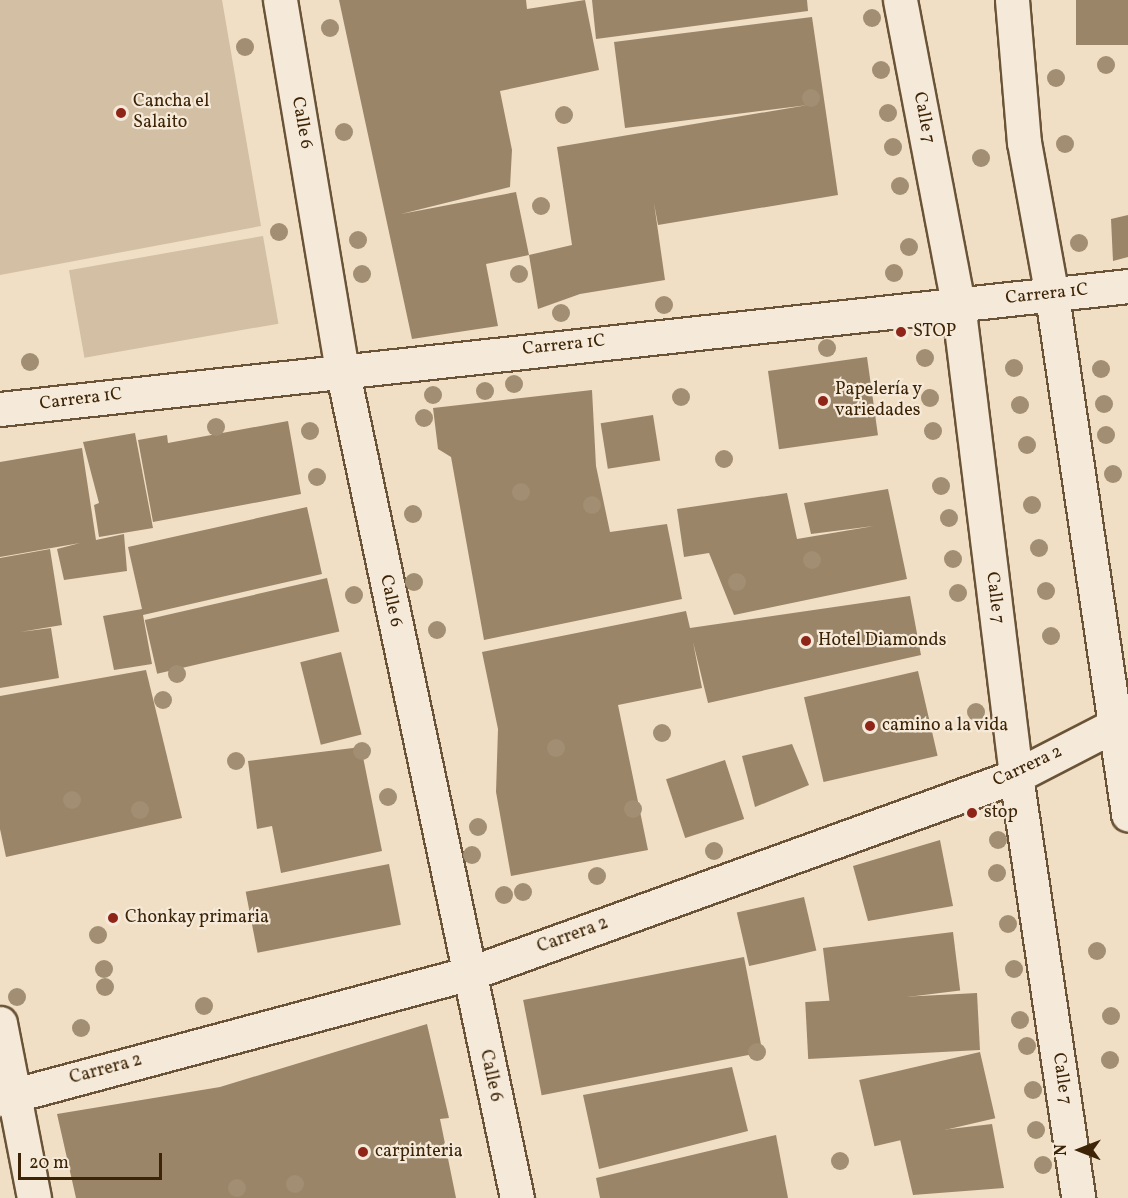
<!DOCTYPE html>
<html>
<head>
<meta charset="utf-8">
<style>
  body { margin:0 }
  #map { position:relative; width:1128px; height:1198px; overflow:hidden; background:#f0dfc4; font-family:Vollkorn,serif }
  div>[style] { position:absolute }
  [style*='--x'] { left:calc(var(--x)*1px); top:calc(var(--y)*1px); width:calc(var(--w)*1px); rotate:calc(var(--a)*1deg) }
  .green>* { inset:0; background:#d2bfa4; transform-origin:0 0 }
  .building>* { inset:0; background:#9b8569; transform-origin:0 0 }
  .roads { filter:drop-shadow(2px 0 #6a5336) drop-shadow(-2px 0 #6a5336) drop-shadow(0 2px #6a5336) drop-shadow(0 -2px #6a5336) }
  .minor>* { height:33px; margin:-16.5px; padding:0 16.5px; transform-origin:16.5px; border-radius:16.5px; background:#f5ead9 }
  .tertiary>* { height:33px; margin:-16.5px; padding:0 16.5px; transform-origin:16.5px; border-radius:16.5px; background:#f5ead9 }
  .trees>* { width:18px; height:18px; margin:-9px; border-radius:50%; background:#a28e72 }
  .dots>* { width:16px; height:16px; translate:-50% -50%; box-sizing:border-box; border:3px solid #f5ead9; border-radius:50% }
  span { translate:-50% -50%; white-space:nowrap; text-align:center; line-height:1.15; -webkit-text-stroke:4.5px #f5ead9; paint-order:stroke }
  .poi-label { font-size:18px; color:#3e2406 }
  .left { translate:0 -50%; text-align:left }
  .street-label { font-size:18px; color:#3e2406 }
  .north { position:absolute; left:1050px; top:1120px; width:60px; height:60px; -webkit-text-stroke:4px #f5ead9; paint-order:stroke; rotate:270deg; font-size:16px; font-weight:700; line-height:24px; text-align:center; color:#3e2406 }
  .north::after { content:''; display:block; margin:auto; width:21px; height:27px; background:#3e2406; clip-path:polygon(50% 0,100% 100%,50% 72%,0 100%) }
  .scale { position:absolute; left:18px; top:1153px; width:144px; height:27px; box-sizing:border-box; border:3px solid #3e2406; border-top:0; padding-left:8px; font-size:18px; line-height:21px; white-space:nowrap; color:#3e2406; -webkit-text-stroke:4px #f5ead9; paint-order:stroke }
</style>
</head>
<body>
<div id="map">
  <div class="green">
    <i style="clip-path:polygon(0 0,222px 0,261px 226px,0 275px)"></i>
    <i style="left:263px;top:236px;width:89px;height:197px;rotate:80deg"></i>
  </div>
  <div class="building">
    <i style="clip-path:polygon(339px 0,526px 0,527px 9px,585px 0,599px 70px,500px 91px,512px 150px,510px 187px,401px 214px,516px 192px,529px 255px,486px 264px,498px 326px,412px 339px)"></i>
    <i style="clip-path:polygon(592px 0,807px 0,808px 11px,596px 39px)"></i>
    <i style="left:1076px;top:0;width:52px;height:45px"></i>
    <i style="clip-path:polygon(812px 17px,838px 195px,658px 225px,654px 203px,665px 280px,580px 294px,538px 309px,529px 255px,572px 245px,557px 147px,808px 105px,625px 128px,614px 42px)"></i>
    <i style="clip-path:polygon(1128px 215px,1128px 257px,1113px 261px,1111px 219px)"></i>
    <i style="left:867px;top:357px;width:79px;height:100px;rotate:82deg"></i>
    <i style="clip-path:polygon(592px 390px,596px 466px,610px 532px,667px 524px,682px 599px,484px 640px,451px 457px,438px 449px,433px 408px)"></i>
    <i style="left:653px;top:415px;width:46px;height:53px;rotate:81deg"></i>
    <i style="clip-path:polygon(288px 421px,301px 494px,153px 522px,138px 440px,167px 435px,168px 443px)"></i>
    <i style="clip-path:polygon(135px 433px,153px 528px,99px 537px,94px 505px,99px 503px,83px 442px)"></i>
    <i style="clip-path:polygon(82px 448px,96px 540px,124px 534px,127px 571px,64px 580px,57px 549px,80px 543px,0 557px,0 462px)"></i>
    <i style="clip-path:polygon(888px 489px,907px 579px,734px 615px,709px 553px,684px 557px,677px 509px,787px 493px,797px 539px,874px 526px,811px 534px,804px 503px)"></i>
    <i style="clip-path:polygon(307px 507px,322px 574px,143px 615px,152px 664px,114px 670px,103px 616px,142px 609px,128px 547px)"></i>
    <i style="clip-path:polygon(50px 549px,62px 625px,20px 632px,51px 628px,59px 678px,0 688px,0 558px)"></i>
    <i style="left:327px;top:578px;width:55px;height:187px;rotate:77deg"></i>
    <i style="clip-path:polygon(910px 596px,921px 655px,708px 703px,693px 642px,702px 688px,618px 705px,648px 850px,511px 876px,496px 792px,498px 729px,482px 652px,686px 611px,690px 628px)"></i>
    <i style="left:341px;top:652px;width:85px;height:42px;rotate:76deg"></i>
    <i style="clip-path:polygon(146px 670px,182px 818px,6px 857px,0 829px,0 696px)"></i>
    <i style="left:918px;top:671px;width:87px;height:117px;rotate:77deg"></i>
    <i style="clip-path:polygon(792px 744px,809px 785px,755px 807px,742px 756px)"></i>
    <i style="clip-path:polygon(361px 747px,382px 851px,281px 873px,272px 826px,257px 829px,248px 761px)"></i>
    <i style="left:725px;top:760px;width:62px;height:62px;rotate:72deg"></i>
    <i style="clip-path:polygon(940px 840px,953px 906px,868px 921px,853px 866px)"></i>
    <i style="left:389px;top:864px;width:62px;height:146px;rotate:79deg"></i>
    <i style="left:804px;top:897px;width:55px;height:69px;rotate:77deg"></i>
    <i style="left:953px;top:932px;width:59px;height:131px;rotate:83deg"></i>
    <i style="left:744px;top:957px;width:97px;height:225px;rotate:79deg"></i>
    <i style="left:977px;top:993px;width:57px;height:172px;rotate:87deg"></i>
    <i style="clip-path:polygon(427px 1024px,449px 1118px,440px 1119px,456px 1198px,76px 1198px,57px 1114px,220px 1087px)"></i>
    <i style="left:980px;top:1052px;width:68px;height:124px;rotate:77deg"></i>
    <i style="clip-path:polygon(732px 1067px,748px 1131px,599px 1169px,583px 1095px)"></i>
    <i style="clip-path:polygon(992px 1124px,1004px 1188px,913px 1195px,899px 1135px)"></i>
    <i style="clip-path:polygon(776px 1135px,788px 1198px,600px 1198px,596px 1178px)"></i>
  </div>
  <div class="roads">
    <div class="minor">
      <i style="--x:280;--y:0;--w:374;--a:80.5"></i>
      <i style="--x:342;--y:369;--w:847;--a:78.08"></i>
      <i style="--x:0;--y:409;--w:1135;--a:-6.22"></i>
      <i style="--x:0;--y:1023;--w:178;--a:79"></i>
      <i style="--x:0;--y:1099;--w:484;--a:-15"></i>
      <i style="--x:468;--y:974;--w:583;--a:-19.87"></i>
      <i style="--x:1016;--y:776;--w:111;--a:-27.3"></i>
      <i style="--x:1115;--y:725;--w:13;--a:-9"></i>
    </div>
    <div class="tertiary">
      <i style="--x:900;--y:0;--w:309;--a:79.2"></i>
      <i style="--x:958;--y:303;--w:477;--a:83"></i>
      <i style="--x:1016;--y:776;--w:427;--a:81.6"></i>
      <i style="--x:1012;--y:0;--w:143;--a:85.2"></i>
      <i style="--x:1024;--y:142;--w:157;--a:79.7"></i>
      <i style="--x:1052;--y:296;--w:524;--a:81.65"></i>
    </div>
  </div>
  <div class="trees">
    <i style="left:872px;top:18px"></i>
    <i style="left:330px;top:28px"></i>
    <i style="left:245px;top:47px"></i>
    <i style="left:1106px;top:65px"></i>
    <i style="left:881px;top:70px"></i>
    <i style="left:1056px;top:78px"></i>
    <i style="left:811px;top:98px"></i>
    <i style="left:888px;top:113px"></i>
    <i style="left:564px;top:115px"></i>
    <i style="left:344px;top:132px"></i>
    <i style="left:1065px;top:144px"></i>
    <i style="left:893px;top:147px"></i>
    <i style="left:981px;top:158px"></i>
    <i style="left:900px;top:186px"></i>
    <i style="left:541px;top:206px"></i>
    <i style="left:279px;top:232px"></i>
    <i style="left:358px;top:240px"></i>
    <i style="left:1079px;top:243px"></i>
    <i style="left:909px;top:247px"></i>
    <i style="left:894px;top:273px"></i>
    <i style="left:362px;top:274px"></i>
    <i style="left:519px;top:274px"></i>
    <i style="left:664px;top:305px"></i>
    <i style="left:561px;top:313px"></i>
    <i style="left:827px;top:348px"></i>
    <i style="left:925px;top:358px"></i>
    <i style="left:30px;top:362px"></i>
    <i style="left:1014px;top:368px"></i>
    <i style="left:1101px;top:369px"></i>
    <i style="left:514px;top:384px"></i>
    <i style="left:485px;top:391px"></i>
    <i style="left:433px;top:395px"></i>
    <i style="left:681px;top:397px"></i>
    <i style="left:930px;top:398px"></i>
    <i style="left:1104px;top:404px"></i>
    <i style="left:1020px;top:405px"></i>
    <i style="left:424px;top:418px"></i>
    <i style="left:216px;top:427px"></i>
    <i style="left:310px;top:431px"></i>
    <i style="left:933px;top:431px"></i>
    <i style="left:1106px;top:435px"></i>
    <i style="left:1027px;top:445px"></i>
    <i style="left:724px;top:459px"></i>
    <i style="left:1113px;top:474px"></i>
    <i style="left:317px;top:477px"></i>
    <i style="left:941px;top:486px"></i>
    <i style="left:521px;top:492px"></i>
    <i style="left:592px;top:505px"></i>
    <i style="left:1032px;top:505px"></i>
    <i style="left:413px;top:514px"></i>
    <i style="left:949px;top:518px"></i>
    <i style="left:1039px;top:548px"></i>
    <i style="left:953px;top:559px"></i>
    <i style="left:812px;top:560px"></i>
    <i style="left:414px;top:582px"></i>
    <i style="left:737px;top:582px"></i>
    <i style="left:1046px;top:591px"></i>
    <i style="left:958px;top:593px"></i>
    <i style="left:354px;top:595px"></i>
    <i style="left:437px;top:630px"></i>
    <i style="left:1051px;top:636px"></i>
    <i style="left:177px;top:674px"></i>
    <i style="left:163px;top:700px"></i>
    <i style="left:976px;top:712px"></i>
    <i style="left:662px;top:733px"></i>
    <i style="left:556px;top:748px"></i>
    <i style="left:362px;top:751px"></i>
    <i style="left:236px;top:761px"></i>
    <i style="left:388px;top:797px"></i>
    <i style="left:72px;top:800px"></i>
    <i style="left:633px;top:809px"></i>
    <i style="left:140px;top:810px"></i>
    <i style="left:478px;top:827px"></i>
    <i style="left:998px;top:840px"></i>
    <i style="left:714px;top:851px"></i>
    <i style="left:472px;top:855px"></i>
    <i style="left:997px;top:873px"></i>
    <i style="left:597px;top:876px"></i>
    <i style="left:523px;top:892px"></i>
    <i style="left:504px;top:895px"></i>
    <i style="left:1008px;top:924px"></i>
    <i style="left:98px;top:935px"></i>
    <i style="left:1097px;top:951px"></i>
    <i style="left:104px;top:969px"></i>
    <i style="left:1014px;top:969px"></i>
    <i style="left:105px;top:987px"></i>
    <i style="left:17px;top:997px"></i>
    <i style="left:204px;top:1006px"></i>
    <i style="left:1111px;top:1016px"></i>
    <i style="left:1020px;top:1020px"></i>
    <i style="left:81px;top:1028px"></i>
    <i style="left:1027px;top:1046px"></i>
    <i style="left:757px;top:1052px"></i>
    <i style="left:1110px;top:1060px"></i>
    <i style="left:1033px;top:1090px"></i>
    <i style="left:1036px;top:1130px"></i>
    <i style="left:840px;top:1161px"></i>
    <i style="left:1043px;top:1165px"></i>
    <i style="left:295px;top:1184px"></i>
    <i style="left:237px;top:1188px"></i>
  </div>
  <div class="dots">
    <i style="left:121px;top:113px;background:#8f2418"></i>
    <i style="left:901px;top:332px;background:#8f2418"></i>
    <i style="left:823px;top:401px;background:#8f2418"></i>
    <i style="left:806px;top:641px;background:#8f2418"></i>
    <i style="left:870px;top:726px;background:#8f2418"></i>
    <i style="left:972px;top:813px;background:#8f2418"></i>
    <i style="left:113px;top:918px;background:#8f2418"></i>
    <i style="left:363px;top:1152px;background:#8f2418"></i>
  </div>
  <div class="poi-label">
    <span class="left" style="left:133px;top:113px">Cancha el<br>Salaito</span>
    <span class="left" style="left:913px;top:332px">STOP</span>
    <span class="left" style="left:835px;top:401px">Papelería y<br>variedades</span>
    <span class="left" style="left:818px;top:641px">Hotel Diamonds</span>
    <span class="left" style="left:882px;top:726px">camino a la vida</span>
    <span class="left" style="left:984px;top:813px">stop</span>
    <span class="left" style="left:125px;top:918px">Chonkay primaria</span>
    <span class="left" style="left:375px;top:1152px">carpinteria</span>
  </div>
  <div class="street-label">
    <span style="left:923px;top:118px;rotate:79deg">Calle 7</span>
    <span style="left:301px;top:123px;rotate:80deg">Calle 6</span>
    <span style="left:1047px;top:295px;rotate:-6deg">Carrera 1C</span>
    <span style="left:564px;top:346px;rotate:-6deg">Carrera 1C</span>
    <span style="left:81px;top:400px;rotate:-7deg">Carrera 1C</span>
    <span style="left:994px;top:598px;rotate:83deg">Calle 7</span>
    <span style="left:390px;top:601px;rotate:78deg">Calle 6</span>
    <span style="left:1028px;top:767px;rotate:-25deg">Carrera 2</span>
    <span style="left:573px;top:936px;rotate:-20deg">Carrera 2</span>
    <span style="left:106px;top:1070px;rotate:-15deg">Carrera 2</span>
    <span style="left:490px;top:1076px;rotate:78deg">Calle 6</span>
    <span style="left:1061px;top:1079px;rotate:82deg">Calle 7</span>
  </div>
  <div class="north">N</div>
  <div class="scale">20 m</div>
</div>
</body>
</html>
